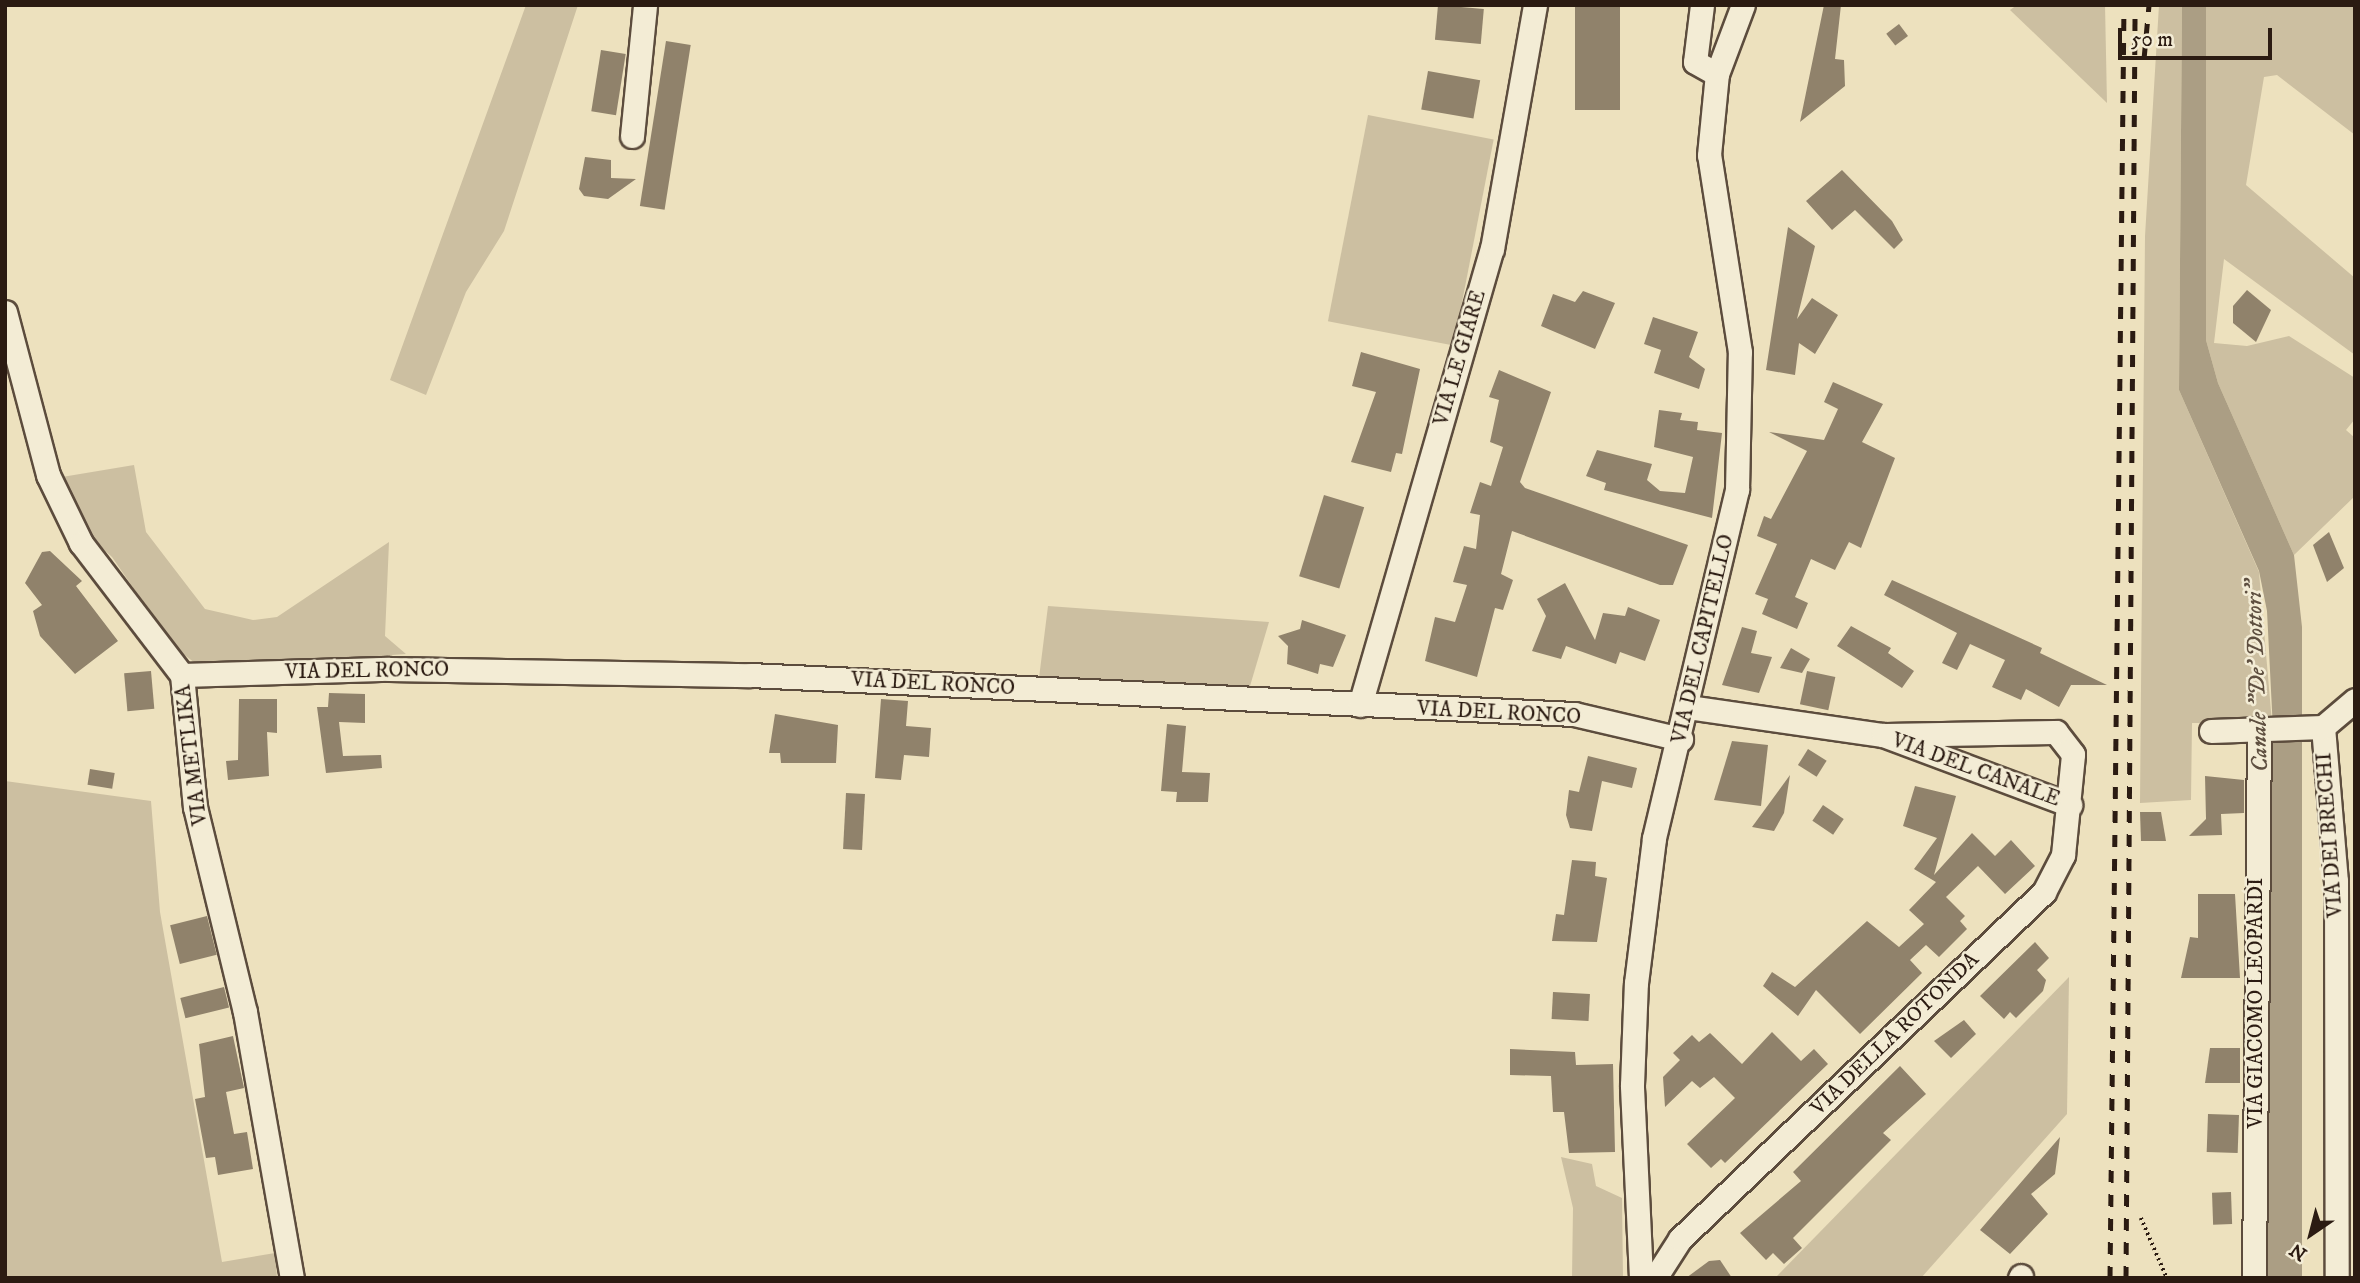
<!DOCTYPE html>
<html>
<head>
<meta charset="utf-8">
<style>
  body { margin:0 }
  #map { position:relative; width:2360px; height:1283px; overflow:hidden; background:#ede1be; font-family:"IM FELL DW Pica",serif }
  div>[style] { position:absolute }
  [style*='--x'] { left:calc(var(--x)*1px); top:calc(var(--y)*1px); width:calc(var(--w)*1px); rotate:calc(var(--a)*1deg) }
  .green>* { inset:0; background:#ccbfa1; transform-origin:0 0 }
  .water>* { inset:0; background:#ab9e84 }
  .building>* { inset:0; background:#90826b; transform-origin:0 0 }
  .path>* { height:3.5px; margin-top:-1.75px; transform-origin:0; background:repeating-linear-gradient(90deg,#2b1b12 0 2px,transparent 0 5.5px) }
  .roads { filter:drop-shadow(2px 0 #5c4c3d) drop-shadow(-2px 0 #5c4c3d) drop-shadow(0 2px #5c4c3d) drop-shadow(0 -2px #5c4c3d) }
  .minor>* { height:23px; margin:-11.5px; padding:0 11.5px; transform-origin:11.5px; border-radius:11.5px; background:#f3ecd5 }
  .rail>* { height:5px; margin-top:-2.5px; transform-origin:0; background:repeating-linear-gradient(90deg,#2b1b12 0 12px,transparent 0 24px) }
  span { translate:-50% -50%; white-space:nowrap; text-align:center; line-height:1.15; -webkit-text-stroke:5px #f3ecd5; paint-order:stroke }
  .street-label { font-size:21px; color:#2b1b12 }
  .water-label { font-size:23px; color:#5e4f40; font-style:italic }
  .frame { position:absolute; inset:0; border:7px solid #2b1b12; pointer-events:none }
  .north { position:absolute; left:2276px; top:1199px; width:70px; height:70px; -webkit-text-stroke:5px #f3ecd5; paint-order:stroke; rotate:215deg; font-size:19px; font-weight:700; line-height:28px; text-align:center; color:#2b1b12 }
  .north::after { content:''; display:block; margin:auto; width:24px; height:32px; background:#2b1b12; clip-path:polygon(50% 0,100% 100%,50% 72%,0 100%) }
  .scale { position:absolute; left:2118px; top:28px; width:154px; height:32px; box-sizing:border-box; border:4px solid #2b1b12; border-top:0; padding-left:9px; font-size:21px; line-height:24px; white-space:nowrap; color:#2b1b12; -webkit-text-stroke:5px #f3ecd5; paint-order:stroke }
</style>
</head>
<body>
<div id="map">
  <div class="green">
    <i style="clip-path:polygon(526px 5px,578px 5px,504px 231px,466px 292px,426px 395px,390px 380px)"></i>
    <i style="clip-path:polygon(2017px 5px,2105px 5px,2107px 103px,2010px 10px)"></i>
    <i style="clip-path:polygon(2159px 5px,2182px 5px,2179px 390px,2259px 572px,2272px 723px,2192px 723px,2191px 800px,2140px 803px,2145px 236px)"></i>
    <i style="clip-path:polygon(2206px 5px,2355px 5px,2355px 135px,2277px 75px,2264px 77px,2246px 185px,2355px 278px,2355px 355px,2224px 259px,2214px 343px,2247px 346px,2289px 336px,2355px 378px,2355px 419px,2346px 430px,2355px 438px,2355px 496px,2294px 555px,2218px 383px,2206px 340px)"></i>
    <i style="left:1368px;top:115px;width:128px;height:210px;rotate:11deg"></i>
    <i style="clip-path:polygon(134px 465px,146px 532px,205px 609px,253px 620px,277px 617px,389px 542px,385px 636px,406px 654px,217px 667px,195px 663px,174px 647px,112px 557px,89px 536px,62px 477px)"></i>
    <i style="clip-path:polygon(1048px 606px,1269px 622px,1250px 686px,1039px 678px)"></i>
    <i style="clip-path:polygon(5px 781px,151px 801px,160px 912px,222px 1262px,275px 1253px,277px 1278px,5px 1278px)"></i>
    <i style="clip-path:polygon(2069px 977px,2067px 1114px,1921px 1278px,1775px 1278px)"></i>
    <i style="clip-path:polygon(1561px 1157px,1592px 1164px,1596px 1186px,1622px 1198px,1623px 1278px,1572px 1278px,1573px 1208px)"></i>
  </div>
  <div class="water">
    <i style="clip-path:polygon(2182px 5px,2206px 5px,2206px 340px,2218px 383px,2294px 555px,2302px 627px,2302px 1278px,2262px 1278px,2273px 730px,2267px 611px,2259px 571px,2179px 390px)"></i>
  </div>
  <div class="building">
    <i style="left:1438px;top:5px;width:46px;height:35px;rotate:5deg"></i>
    <i style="left:1575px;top:5px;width:45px;height:105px"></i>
    <i style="clip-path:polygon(1824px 5px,1841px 5px,1835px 59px,1844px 60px,1845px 86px,1800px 122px)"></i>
    <i style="left:1899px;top:24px;width:15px;height:16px;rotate:53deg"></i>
    <i style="left:666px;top:41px;width:25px;height:167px;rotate:9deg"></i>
    <i style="left:601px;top:50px;width:25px;height:62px;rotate:9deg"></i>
    <i style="left:1428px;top:71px;width:53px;height:39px;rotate:10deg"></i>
    <i style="clip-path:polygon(585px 157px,611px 160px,611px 178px,636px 179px,608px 199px,584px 196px,579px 189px)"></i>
    <i style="clip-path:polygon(1842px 170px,1892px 221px,1903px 240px,1894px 249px,1855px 210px,1832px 230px,1806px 201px)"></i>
    <i style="clip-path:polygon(1788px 227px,1815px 246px,1797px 319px,1812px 298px,1838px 315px,1815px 354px,1799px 343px,1795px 375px,1766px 370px)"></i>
    <i style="clip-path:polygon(2247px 290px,2271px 310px,2256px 342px,2233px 323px,2233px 306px)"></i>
    <i style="clip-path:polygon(1583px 291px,1615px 303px,1595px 349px,1541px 326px,1553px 294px,1575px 302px)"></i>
    <i style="clip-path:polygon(1653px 317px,1698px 332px,1689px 357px,1705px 369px,1699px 389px,1654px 373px,1661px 350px,1644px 344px)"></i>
    <i style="clip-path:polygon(1361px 352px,1420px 369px,1402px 454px,1396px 453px,1391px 472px,1351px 462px,1376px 392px,1352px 386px)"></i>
    <i style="clip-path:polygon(1499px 370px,1551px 392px,1520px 482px,1525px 488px,1688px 545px,1673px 585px,1660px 585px,1512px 531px,1501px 574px,1513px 580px,1503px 610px,1495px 608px,1477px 677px,1425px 661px,1435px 617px,1455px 622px,1467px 585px,1453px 582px,1464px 546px,1476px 549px,1480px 515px,1470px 513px,1480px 482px,1491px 486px,1503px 447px,1490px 442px,1499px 400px,1489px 397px)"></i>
    <i style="clip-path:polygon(1833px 382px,1883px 404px,1862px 442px,1895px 458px,1861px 548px,1849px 542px,1835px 570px,1811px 559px,1795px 597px,1808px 603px,1797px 629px,1762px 614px,1768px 599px,1755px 594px,1777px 544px,1757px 536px,1764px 516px,1771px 519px,1807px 451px,1769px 432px,1824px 440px,1838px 409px,1824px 402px)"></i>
    <i style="clip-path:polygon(1659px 410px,1682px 413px,1680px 420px,1698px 422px,1697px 430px,1722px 433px,1712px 518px,1604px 490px,1606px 483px,1586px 476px,1597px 450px,1652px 464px,1647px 480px,1660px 491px,1685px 493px,1693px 457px,1654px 447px)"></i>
    <i style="left:1324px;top:495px;width:42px;height:85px;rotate:17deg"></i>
    <i style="clip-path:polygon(2329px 532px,2344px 568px,2327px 582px,2313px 545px)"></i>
    <i style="clip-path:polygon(50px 551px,82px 581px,76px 586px,118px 641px,75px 674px,40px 636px,33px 611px,42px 605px,25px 583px,42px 552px)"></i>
    <i style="clip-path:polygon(1892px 580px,2042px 648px,2040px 653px,2107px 685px,2071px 685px,2059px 707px,2026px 689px,2021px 700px,1992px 687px,2005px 660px,1970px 644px,1957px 670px,1942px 663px,1957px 633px,1884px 595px)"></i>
    <i style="clip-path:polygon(1565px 583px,1595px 640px,1603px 613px,1625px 616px,1628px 607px,1660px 620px,1645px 661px,1620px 652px,1616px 664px,1566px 646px,1561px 659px,1532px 651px,1546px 616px,1537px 599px)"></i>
    <i style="clip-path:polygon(1302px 620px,1346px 635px,1333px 667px,1320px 664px,1318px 674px,1287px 664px,1288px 646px,1278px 636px,1300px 629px)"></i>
    <i style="clip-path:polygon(1851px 626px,1891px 648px,1888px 653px,1914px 671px,1902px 688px,1837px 646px)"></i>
    <i style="clip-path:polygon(1742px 627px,1757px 631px,1751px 653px,1772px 657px,1759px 693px,1722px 685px)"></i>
    <i style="clip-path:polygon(1791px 648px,1810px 659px,1802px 673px,1780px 668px)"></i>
    <i style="left:151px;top:671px;width:38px;height:27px;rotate:85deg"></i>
    <i style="left:1807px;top:671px;width:29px;height:34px;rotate:12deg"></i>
    <i style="clip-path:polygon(329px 693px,365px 694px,365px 723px,339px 722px,343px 756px,381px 755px,382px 768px,326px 773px,317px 707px,328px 707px)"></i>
    <i style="clip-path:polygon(239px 699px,277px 699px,277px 733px,267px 732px,269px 776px,228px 780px,226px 761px,238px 760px)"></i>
    <i style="clip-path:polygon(881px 699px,908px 701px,906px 726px,931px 728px,929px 757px,904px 755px,901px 780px,875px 778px)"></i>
    <i style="clip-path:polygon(775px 714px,838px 725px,836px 763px,781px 763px,780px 753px,769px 753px)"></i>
    <i style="clip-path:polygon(1167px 724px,1186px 726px,1182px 772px,1210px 773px,1208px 802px,1176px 802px,1177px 792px,1161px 791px)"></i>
    <i style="clip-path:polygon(1732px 741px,1768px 745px,1761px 806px,1714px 800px)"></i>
    <i style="left:1808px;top:749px;width:22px;height:19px;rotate:32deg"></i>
    <i style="clip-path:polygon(1588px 756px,1637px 768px,1632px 788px,1602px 781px,1592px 831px,1570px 828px,1566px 815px,1569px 790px,1579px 792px)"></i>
    <i style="left:90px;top:769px;width:25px;height:16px;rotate:9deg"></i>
    <i style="clip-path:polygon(1790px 775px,1784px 813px,1774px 831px,1752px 827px)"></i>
    <i style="clip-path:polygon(2205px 776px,2244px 780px,2244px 813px,2221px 814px,2222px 835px,2189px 836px,2206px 819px)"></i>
    <i style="clip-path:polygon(1915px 786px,1956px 796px,1934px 875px,1972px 833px,1995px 856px,2011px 840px,2035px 866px,2005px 894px,1978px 866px,1946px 897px,1965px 916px,1960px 921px,1967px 929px,1939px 957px,1926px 945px,1910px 960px,1922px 973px,1860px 1034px,1816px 990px,1798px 1016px,1763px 986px,1772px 972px,1795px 987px,1867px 921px,1899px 947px,1924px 924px,1909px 910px,1936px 882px,1914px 869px,1937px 838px,1903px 826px)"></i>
    <i style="left:846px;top:793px;width:19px;height:56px;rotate:3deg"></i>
    <i style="left:1823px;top:805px;width:25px;height:19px;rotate:34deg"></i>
    <i style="clip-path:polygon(2140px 812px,2161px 812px,2166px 841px,2141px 841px)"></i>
    <i style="clip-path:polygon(1572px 860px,1596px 862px,1595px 876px,1607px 878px,1597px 942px,1552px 941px,1556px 914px,1564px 915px)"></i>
    <i style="clip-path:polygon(2198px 894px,2235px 894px,2240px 978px,2181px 978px,2190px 937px,2198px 938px)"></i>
    <i style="left:207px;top:916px;width:40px;height:38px;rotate:76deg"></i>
    <i style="clip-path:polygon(2035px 942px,2049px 958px,2037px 970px,2046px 980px,2043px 991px,2016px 1018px,2010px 1012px,2004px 1019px,1980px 996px)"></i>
    <i style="left:224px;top:987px;width:21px;height:45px;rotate:76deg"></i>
    <i style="left:1553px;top:992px;width:37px;height:27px;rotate:3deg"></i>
    <i style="clip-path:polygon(1964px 1020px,1976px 1034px,1951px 1058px,1934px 1041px)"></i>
    <i style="clip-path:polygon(1772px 1032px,1801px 1061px,1814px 1049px,1828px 1064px,1725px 1163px,1721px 1159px,1711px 1168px,1687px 1144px,1735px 1098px,1714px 1077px,1700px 1088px,1692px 1081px,1665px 1107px,1663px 1077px,1680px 1060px,1673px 1053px,1692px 1035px,1699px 1042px,1710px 1033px,1742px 1064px)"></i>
    <i style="clip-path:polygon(233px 1036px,244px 1088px,226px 1092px,234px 1134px,247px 1132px,253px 1169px,218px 1175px,215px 1157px,206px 1158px,195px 1099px,205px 1097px,199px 1044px)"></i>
    <i style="clip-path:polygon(2210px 1048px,2240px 1048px,2240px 1083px,2205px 1083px)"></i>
    <i style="clip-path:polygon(1510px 1049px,1575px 1052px,1576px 1065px,1613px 1064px,1615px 1152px,1569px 1153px,1564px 1112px,1553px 1112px,1551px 1076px,1510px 1075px)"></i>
    <i style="clip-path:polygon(1900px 1066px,1926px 1094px,1883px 1133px,1891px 1140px,1793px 1238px,1802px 1248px,1784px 1264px,1773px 1253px,1766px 1260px,1740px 1233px,1801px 1181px,1793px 1172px)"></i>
    <i style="left:2208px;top:1114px;width:31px;height:38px;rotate:2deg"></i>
    <i style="clip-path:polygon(2060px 1137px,2055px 1174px,2031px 1194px,2048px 1214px,2010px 1254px,1980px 1230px)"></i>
    <i style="left:2231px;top:1192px;width:32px;height:19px;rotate:88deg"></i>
    <i style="clip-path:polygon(1720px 1260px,1732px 1278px,1686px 1278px,1709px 1261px)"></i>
  </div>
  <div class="path">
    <i style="--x:2141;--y:1218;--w:65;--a:66.6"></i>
  </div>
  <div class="roads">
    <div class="minor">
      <i style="--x:1702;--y:5;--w:57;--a:97"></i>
      <i style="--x:1695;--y:62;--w:25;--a:29"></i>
      <i style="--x:632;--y:136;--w:132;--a:-84.3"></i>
      <i style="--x:5;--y:312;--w:169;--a:75.2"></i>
      <i style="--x:48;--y:475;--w:76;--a:64.1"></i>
      <i style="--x:81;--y:543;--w:166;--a:52.6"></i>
      <i style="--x:182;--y:675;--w:133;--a:84.4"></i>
      <i style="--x:195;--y:807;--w:211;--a:76.3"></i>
      <i style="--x:245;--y:1012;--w:270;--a:80"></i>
      <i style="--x:182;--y:675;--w:207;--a:-1.7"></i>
      <i style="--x:389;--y:669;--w:361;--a:1"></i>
      <i style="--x:750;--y:675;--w:825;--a:2.71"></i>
      <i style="--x:1574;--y:714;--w:110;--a:13.2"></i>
      <i style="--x:1360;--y:705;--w:475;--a:-73.9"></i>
      <i style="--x:1492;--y:249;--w:248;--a:-80"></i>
      <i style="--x:1688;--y:707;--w:197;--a:8.2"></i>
      <i style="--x:1883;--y:735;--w:200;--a:20.5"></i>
      <i style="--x:2323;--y:727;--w:155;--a:85.2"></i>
      <i style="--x:2336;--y:881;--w:397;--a:89.9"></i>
      <i style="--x:2211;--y:731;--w:112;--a:-2"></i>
      <i style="--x:2323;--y:727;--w:42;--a:-40.2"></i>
      <i style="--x:2254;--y:1277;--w:548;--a:-89.48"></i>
      <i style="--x:1641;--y:1278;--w:193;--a:-92.7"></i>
      <i style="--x:1632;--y:1085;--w:102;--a:-87.8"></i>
      <i style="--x:1636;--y:983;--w:146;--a:-82.9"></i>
      <i style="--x:1654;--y:838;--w:358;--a:-76.6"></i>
      <i style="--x:1737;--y:490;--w:138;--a:-88.8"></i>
      <i style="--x:1740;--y:352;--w:199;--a:-98.9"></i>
      <i style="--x:1709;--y:155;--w:81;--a:-84.4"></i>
      <i style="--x:1717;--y:74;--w:74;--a:-69.4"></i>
      <i style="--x:1655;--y:1278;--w:46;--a:-57.3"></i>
      <i style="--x:1680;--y:1239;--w:503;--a:-43.63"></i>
      <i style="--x:2044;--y:892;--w:42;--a:-62.8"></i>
      <i style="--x:2063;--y:855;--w:101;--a:-84.3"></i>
      <i style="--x:2073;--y:754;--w:28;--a:-128"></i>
      <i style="--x:2056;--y:732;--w:173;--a:179"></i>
      <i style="--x:2020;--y:1278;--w:2;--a:-63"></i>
    </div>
  </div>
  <div class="rail">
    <i style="--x:2144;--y:59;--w:54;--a:-84.7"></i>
    <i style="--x:2110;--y:1278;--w:1273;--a:-89.37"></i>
    <i style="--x:2126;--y:1278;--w:1273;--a:-89.59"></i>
  </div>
  <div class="street-label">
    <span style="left:1460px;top:358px;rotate:-74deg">VIA LE GIARE</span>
    <span style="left:1703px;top:639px;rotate:-77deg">VIA DEL CAPITELLO</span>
    <span style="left:367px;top:671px;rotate:-1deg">VIA DEL RONCO</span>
    <span style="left:933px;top:684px;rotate:3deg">VIA DEL RONCO</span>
    <span style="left:1499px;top:713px;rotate:3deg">VIA DEL RONCO</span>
    <span style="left:192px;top:755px;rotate:-97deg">VIA METLIKA</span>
    <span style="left:1976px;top:770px;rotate:20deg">VIA DEL CANALE</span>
    <span style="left:2330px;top:835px;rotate:-94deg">VIA DEI BRECHI</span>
    <span style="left:2256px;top:1003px;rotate:-90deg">VIA GIACOMO LEOPARDI</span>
    <span style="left:1895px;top:1034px;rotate:-44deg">VIA DELLA ROTONDA</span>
  </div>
  <div class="water-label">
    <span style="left:2258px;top:676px;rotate:-92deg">Canale "De' Dottori"</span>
  </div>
  <div class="frame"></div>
  <div class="north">N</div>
  <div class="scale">50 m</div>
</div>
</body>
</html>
